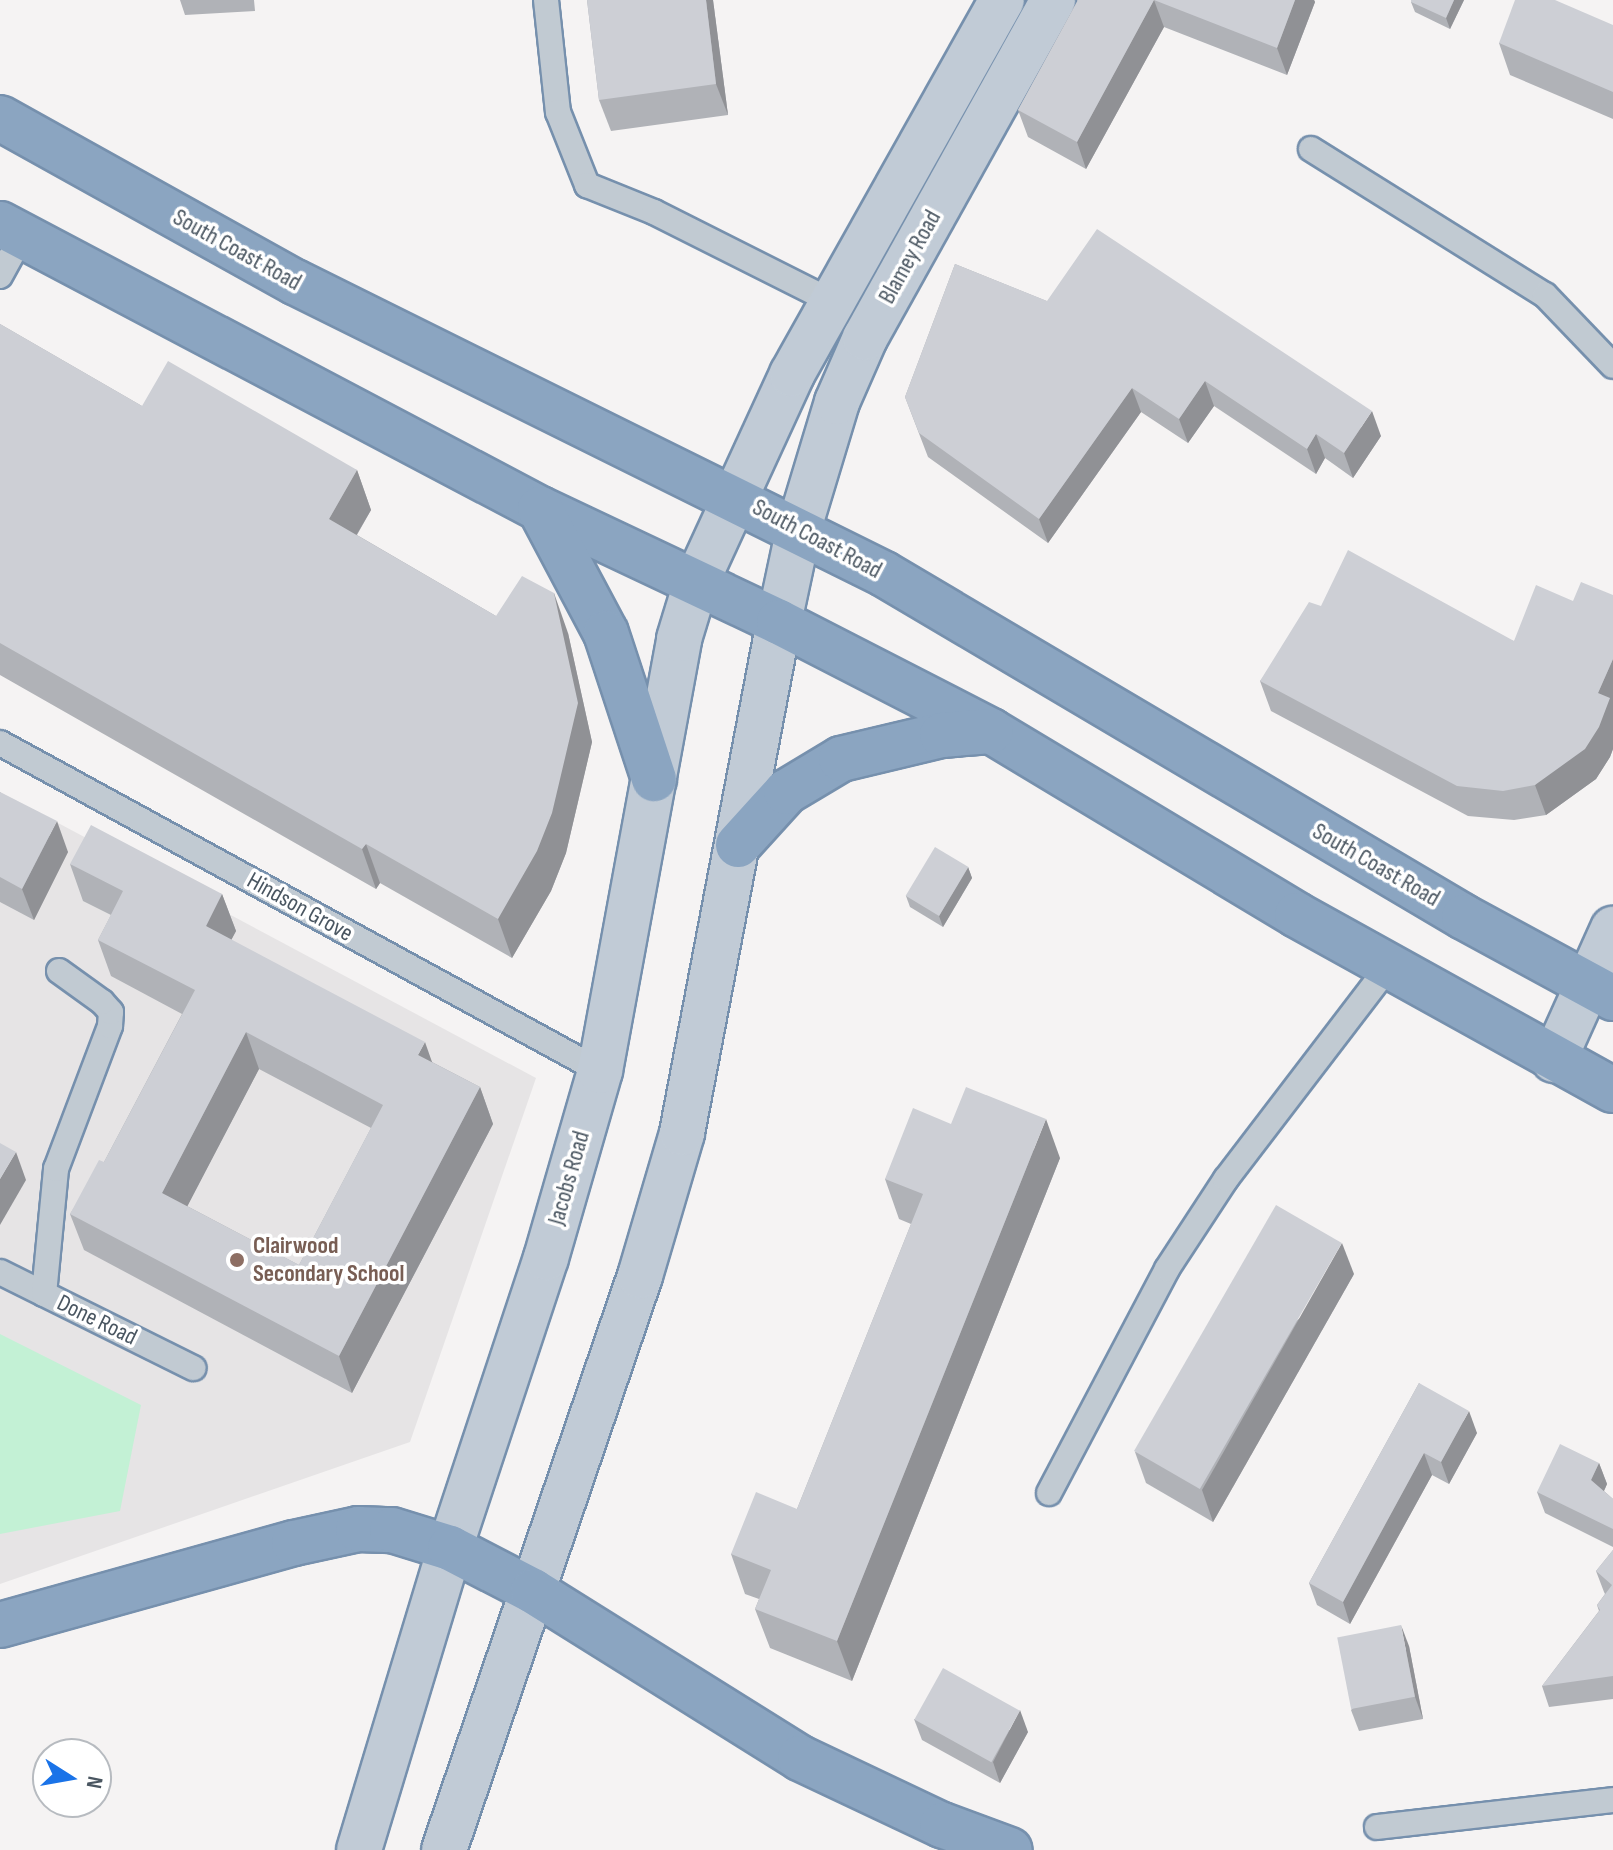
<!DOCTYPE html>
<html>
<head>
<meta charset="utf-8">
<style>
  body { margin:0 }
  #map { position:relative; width:1613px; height:1850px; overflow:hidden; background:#f5f3f3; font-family:"Sofia Sans Condensed",sans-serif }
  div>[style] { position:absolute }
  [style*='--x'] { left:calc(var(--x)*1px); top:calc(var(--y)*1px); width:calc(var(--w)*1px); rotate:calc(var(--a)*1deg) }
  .education>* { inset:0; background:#e6e4e5 }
  .green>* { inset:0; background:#c3f1d5 }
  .roads { filter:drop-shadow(2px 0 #7690ad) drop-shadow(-2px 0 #7690ad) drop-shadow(0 2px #7690ad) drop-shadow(0 -2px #7690ad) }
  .lane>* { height:24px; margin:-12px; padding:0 12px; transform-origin:12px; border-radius:12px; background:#c1cad2 }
  .secondary>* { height:44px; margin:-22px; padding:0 22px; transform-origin:22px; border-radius:22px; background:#c1cbd6 }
  .highway>* { height:44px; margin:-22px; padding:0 22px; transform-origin:22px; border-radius:22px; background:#8ba5c1 }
  .wall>* { inset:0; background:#b0b2b7 }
  .shaded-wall>* { inset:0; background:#909195 }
  .building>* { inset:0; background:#cdcfd5; transform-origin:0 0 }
  .dots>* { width:22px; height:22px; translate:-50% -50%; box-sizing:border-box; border:4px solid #fff; border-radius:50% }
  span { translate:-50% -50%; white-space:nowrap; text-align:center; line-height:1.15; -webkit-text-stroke:7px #fff; paint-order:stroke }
  .street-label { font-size:24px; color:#4a5661 }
  .education-label { font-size:24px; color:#785e54; font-weight:700 }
  .left { translate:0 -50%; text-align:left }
  .north { position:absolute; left:32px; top:1738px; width:80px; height:80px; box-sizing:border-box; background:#fff; border:2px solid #b7bbc0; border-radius:50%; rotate:101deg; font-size:22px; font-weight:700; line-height:32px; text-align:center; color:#4a5661 }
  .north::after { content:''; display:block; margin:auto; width:28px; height:36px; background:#1a73e8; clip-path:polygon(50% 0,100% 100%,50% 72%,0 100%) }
</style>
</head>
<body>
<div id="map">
  <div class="education">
    <i style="clip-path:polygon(0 792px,536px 1078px,410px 1442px,0 1584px)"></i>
  </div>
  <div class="green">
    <i style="clip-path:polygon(0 1334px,141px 1405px,120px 1511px,0 1534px)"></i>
  </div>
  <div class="roads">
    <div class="lane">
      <i style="--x:546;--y:0;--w:113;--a:83.9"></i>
      <i style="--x:558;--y:112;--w:79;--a:68.3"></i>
      <i style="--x:587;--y:185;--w:72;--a:21.9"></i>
      <i style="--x:654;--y:212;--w:200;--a:26.7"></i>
      <i style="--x:1311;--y:149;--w:276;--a:32"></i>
      <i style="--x:1545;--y:295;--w:98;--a:46.2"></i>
      <i style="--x:0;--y:276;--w:46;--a:-61.2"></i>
      <i style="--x:0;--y:743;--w:684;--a:28.66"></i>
      <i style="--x:0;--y:1272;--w:216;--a:26.4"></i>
      <i style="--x:44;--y:1294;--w:126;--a:-84.5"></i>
      <i style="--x:56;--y:1169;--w:153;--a:-69.3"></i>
      <i style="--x:110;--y:1026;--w:14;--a:-86"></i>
      <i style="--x:111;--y:1012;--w:13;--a:-132"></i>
      <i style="--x:102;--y:1002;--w:53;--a:-144.2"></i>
      <i style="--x:1049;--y:1493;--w:253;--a:-62.2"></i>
      <i style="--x:1167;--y:1269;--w:108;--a:-56.8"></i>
      <i style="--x:1226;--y:1179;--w:267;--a:-52.6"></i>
      <i style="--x:1377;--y:1827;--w:238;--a:-6.5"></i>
    </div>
    <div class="secondary">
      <i style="--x:1554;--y:1060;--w:144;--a:-65.8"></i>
      <i style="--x:359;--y:1850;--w:315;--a:-73.2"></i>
      <i style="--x:450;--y:1548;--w:305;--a:-71.7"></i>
      <i style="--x:546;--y:1258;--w:195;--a:-73.9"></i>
      <i style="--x:600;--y:1071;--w:439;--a:-79.6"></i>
      <i style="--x:679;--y:639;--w:59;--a:-73.1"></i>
      <i style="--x:696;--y:583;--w:230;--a:-65.3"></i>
      <i style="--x:792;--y:374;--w:429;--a:-60.7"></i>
      <i style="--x:444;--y:1850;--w:607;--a:-71.15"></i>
      <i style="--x:640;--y:1276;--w:149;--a:-73.6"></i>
      <i style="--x:682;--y:1133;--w:520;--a:-79.25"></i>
      <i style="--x:779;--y:622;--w:96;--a:-78"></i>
      <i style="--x:799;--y:528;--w:132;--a:-73.2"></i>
      <i style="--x:837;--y:402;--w:70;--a:-66.4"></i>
      <i style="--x:865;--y:338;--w:387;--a:-60.9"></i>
    </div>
    <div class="highway">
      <i style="--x:0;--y:118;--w:338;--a:29.1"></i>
      <i style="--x:295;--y:282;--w:657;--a:26.37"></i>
      <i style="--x:884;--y:574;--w:674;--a:30.6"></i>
      <i style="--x:1464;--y:917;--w:170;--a:28.5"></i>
      <i style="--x:0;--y:224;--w:611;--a:27.82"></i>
      <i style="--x:540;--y:509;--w:264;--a:25.3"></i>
      <i style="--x:779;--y:622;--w:238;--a:27.2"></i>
      <i style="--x:991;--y:731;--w:357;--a:31"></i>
      <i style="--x:1297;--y:915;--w:361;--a:29"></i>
      <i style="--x:540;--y:509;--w:140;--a:62"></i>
      <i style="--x:606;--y:633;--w:154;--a:71.8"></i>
      <i style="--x:738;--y:845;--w:72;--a:-47.8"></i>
      <i style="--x:786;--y:792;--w:64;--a:-31"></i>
      <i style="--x:841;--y:759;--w:104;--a:-13.4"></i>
      <i style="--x:942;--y:735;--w:49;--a:-4.7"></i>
      <i style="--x:0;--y:1625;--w:305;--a:-15.6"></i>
      <i style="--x:294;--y:1543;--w:66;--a:-12.3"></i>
      <i style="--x:358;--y:1529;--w:34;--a:2"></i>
      <i style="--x:392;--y:1530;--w:61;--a:17.2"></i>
      <i style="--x:450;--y:1548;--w:93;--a:27.4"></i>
      <i style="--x:533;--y:1591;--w:315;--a:32"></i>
      <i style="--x:800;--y:1758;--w:157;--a:25.3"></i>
      <i style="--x:942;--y:1825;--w:72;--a:20.2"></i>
    </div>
  </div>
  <div class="wall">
    <i style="clip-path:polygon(180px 0,254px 0,255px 11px,185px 15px)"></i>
    <i style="clip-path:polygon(587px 0,713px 0,728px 115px,611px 131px,599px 100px)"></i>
    <i style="clip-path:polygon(1078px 0,1314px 0,1315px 2px,1287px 75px,1164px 27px,1086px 169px,1028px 137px,1018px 110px)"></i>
    <i style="clip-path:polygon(1411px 0,1464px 0,1450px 29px,1415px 12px,1411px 2px)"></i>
    <i style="clip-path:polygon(1613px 25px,1613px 119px,1510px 75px,1499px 43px)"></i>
    <i style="clip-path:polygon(955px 264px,1381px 436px,1353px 478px,1325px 458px,1316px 474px,1214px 406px,1188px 443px,1141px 412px,1048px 543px,928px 457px,905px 397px)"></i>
    <i style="clip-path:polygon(0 324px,142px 406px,357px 470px,371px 510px,357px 535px,496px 616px,568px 633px,592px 742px,566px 853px,551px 891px,512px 958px,380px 883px,376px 889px,0 675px)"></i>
    <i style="clip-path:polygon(1613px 595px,1613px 749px,1610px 757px,1596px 779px,1546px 815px,1514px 820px,1468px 816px,1271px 711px,1260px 681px,1321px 606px,1514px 641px,1573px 601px)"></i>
    <i style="clip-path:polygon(0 792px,68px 852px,34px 920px,0 902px)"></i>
    <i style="clip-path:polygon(evenodd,70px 864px,222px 894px,236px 931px,231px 940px,432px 1062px,480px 1087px,493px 1124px,352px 1393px,84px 1250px,70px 1214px,104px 1162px,182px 1014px,111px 976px,98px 940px,111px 915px,83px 901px,70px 864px,259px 1069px,371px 1128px,299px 1265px,187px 1206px,259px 1069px)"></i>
    <i style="clip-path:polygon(968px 867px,972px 878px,943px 927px,910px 907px,906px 896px)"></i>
    <i style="clip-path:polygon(951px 1124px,1060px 1158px,852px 1681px,770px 1648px,755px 1609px,759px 1599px,745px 1594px,731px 1554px,797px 1509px,911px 1224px,899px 1219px,885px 1179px)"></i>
    <i style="clip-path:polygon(1354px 1274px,1213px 1522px,1146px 1483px,1135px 1452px)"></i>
    <i style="clip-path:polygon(1419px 1383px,1477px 1433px,1449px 1484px,1432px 1475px,1350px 1624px,1317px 1605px,1309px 1583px)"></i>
    <i style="clip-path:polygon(1599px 1463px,1607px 1484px,1604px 1491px,1613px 1499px,1613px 1547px,1545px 1513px,1537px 1492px)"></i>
    <i style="clip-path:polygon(1613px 1550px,1613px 1699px,1549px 1707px,1542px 1686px,1599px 1611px,1597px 1605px,1605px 1594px,1604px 1592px,1596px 1571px)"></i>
    <i style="clip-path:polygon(1409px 1646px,1423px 1719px,1359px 1731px,1351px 1710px)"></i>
    <i style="clip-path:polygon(914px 1719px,1028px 1732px,1000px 1783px,922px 1740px)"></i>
  </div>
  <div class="shaded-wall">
    <i style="clip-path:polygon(706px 0,713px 0,728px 115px,716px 84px)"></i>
    <i style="clip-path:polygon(1154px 0,1164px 27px,1086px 169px,1077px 142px)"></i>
    <i style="clip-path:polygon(1295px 0,1314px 0,1315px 2px,1287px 75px,1277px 48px)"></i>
    <i style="clip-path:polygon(1454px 0,1464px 0,1450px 29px,1446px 18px)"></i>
    <i style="clip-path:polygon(1205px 381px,1214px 406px,1188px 443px,1179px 419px)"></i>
    <i style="clip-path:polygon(1132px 388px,1141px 412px,1048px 543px,1039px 519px)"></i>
    <i style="clip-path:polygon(1372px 411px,1381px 436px,1353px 478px,1344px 453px)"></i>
    <i style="clip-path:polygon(1316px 434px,1325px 458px,1316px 474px,1307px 449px)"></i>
    <i style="clip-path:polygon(357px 470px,371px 510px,343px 558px,329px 519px)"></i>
    <i style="clip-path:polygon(554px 593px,568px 633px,592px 742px,566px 853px,551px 891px,512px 958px,498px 919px)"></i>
    <i style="clip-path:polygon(1613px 659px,1613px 749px,1610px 757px,1596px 779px,1546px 815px,1535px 785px,1598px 693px)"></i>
    <i style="clip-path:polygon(57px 821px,68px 852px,34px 920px,22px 889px)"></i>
    <i style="clip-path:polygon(366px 844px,380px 883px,376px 889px,362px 849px)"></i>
    <i style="clip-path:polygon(968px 867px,972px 878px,943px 927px,939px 916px)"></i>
    <i style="clip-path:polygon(222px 894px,236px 931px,219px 963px,206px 926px)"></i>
    <i style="clip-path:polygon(246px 1032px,259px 1069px,175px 1230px,162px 1193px)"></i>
    <i style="clip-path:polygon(425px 1042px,438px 1079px,418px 1055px)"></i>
    <i style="clip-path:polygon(480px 1087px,493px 1124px,352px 1393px,339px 1356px)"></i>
    <i style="clip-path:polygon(1046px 1119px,1060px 1158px,852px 1681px,837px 1641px)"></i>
    <i style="clip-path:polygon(16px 1152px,26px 1180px,0 1225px,0 1179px)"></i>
    <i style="clip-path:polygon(1342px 1243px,1354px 1274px,1213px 1522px,1202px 1490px)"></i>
    <i style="clip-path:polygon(1469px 1411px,1477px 1433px,1449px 1484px,1441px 1462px)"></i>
    <i style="clip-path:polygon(1424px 1453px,1432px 1475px,1350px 1624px,1343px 1602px)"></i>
    <i style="clip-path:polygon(1599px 1463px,1607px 1484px,1599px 1502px,1591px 1480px)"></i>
    <i style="clip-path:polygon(1401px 1625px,1409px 1646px,1423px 1719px,1415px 1697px)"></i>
    <i style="clip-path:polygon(1020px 1710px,1028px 1732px,1000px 1783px,993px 1762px)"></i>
  </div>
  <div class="building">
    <i style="clip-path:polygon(587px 0,706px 0,716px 84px,599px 100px)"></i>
    <i style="clip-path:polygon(1078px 0,1295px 0,1277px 48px,1154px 0,1077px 142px,1018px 110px)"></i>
    <i style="clip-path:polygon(1411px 0,1454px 0,1446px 18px,1411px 2px)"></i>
    <i style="clip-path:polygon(1515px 0,1555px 0,1613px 25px,1613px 92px,1499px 43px)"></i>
    <i style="clip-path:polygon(1097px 229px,1372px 411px,1344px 453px,1316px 434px,1307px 449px,1205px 381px,1179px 419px,1132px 388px,1039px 519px,919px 433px,905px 397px,955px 264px,1047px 301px)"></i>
    <i style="clip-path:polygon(0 324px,142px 406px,168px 361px,357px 470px,329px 519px,496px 616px,522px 576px,554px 593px,578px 703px,552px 813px,537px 851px,498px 919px,366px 844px,362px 849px,0 643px)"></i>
    <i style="clip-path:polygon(1348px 550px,1514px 641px,1536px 585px,1573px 601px,1581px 582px,1613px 595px,1613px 659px,1598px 693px,1610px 698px,1599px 727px,1585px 749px,1535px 785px,1503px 791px,1457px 786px,1260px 681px,1309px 602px,1321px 606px)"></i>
    <i style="clip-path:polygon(0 792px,57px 821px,22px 889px,0 877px)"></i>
    <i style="clip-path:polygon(evenodd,91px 825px,222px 894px,206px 926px,425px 1042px,418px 1055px,480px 1087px,339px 1356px,70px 1214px,99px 1160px,104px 1162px,195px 990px,98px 940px,123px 891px,70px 864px,91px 825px,246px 1032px,383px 1105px,299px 1265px,162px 1193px,246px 1032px)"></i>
    <i style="left:935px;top:847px;width:39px;height:57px;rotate:31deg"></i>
    <i style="clip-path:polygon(966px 1087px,1046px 1119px,837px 1641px,755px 1609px,771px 1570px,731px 1554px,756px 1492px,797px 1509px,923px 1194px,885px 1179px,913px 1108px,951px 1124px)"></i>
    <i style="clip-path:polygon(0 1143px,16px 1152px,0 1179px)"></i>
    <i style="left:1276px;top:1205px;width:76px;height:284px;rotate:30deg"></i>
    <i style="clip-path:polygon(1419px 1383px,1469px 1411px,1441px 1462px,1424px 1453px,1343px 1602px,1309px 1583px)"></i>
    <i style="clip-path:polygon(1560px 1444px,1599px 1463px,1591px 1480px,1613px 1499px,1613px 1529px,1537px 1492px)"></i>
    <i style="clip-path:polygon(1613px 1550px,1613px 1676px,1542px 1686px,1600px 1610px,1597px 1605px,1612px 1585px,1596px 1571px)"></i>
    <i style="left:1401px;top:1625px;width:73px;height:65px;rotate:79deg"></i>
    <i style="left:943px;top:1668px;width:88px;height:59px;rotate:29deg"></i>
  </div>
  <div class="dots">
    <i style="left:237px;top:1260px;background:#8d6e63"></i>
  </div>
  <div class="street-label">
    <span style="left:237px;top:250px;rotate:29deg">South Coast Road</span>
    <span style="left:910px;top:257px;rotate:-61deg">Blamey Road</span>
    <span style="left:817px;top:539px;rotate:28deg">South Coast Road</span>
    <span style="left:1376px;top:865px;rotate:30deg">South Coast Road</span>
    <span style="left:300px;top:907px;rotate:29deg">Hindson Grove</span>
    <span style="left:569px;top:1178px;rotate:-74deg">Jacobs Road</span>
    <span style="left:97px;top:1320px;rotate:26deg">Done Road</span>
  </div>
  <div class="education-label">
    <span class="left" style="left:253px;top:1260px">Clairwood<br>Secondary School</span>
  </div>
  <div class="north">N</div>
</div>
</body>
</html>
